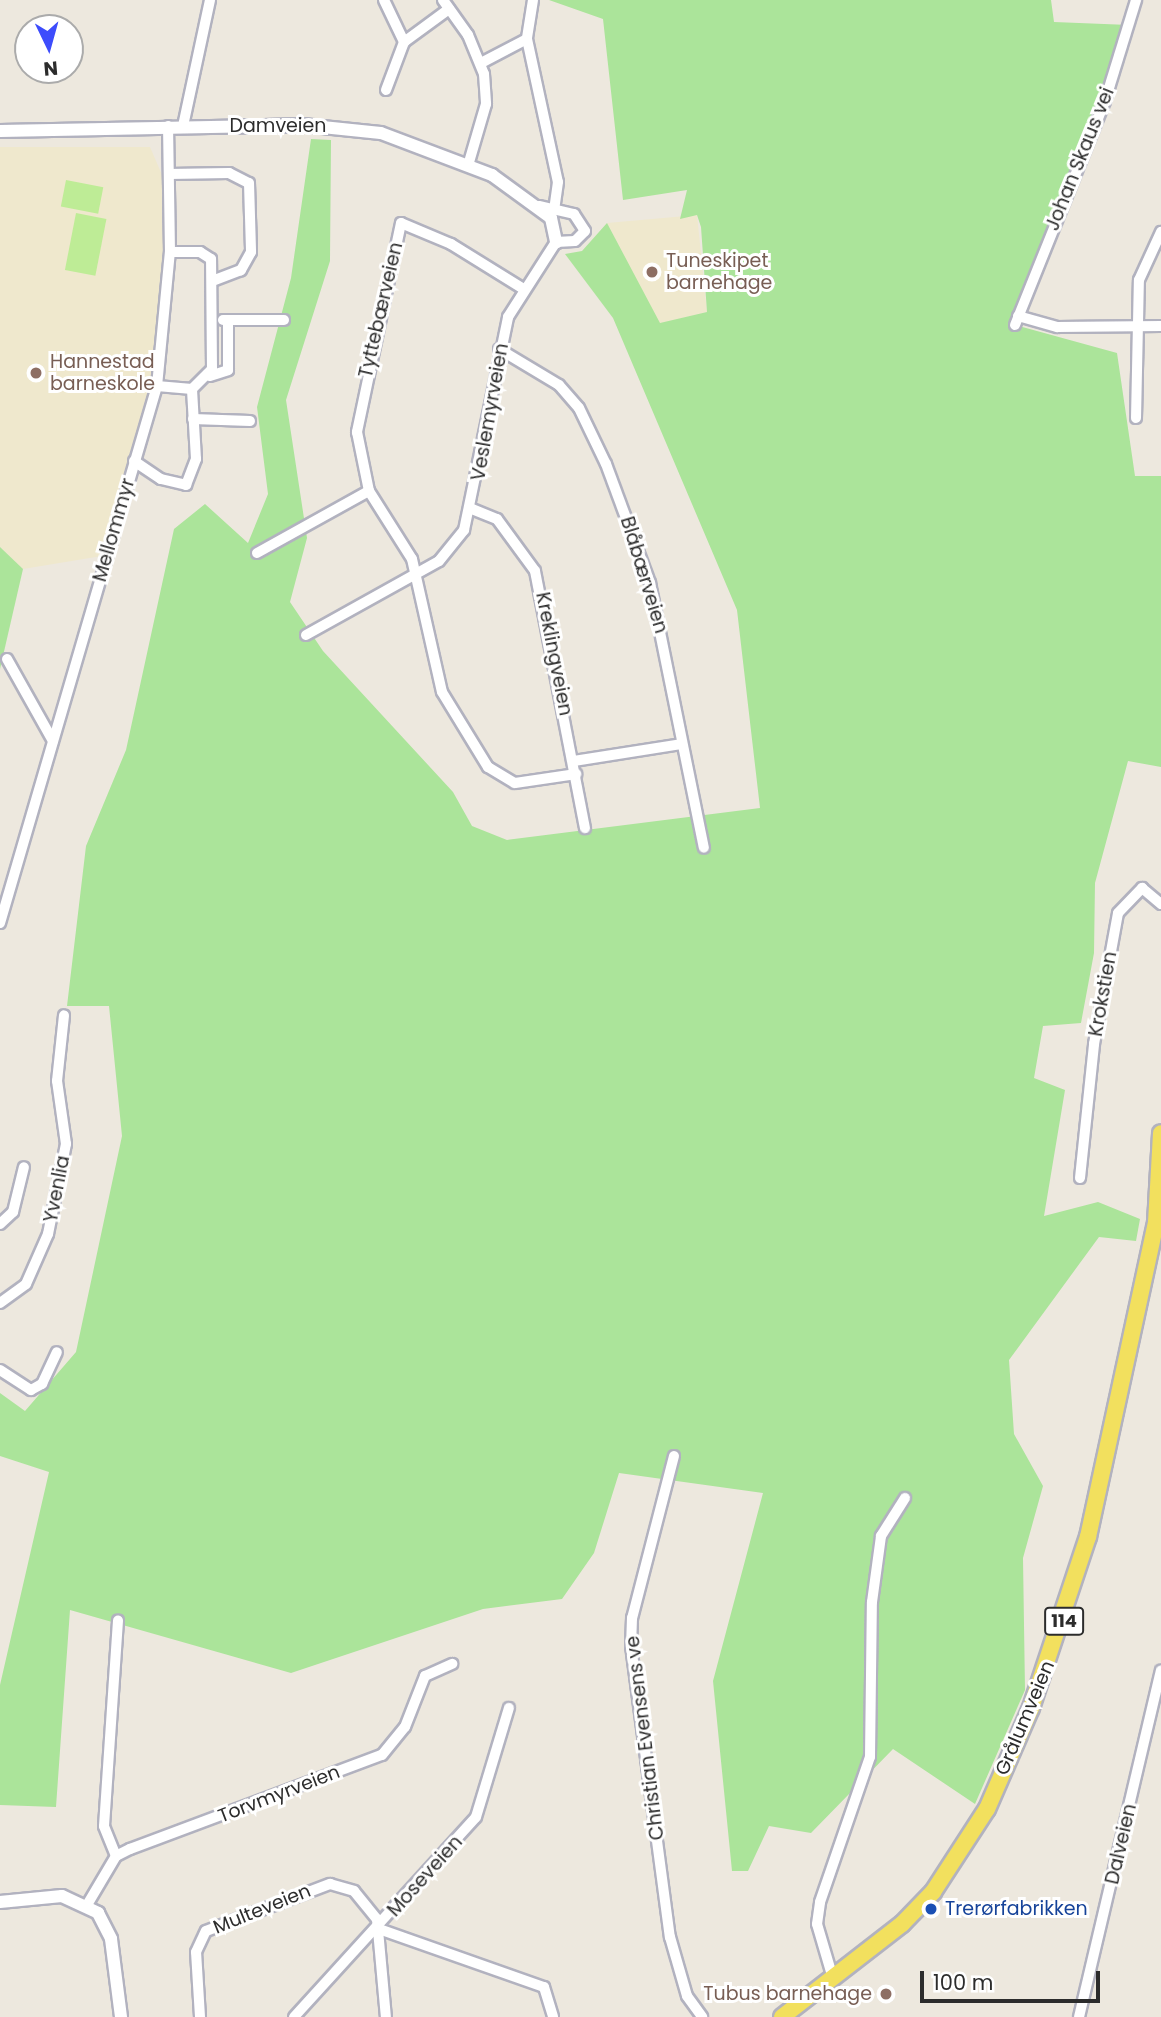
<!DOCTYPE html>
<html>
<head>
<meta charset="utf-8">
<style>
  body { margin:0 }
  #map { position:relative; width:1161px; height:2017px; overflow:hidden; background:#ede8de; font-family:Poppins,sans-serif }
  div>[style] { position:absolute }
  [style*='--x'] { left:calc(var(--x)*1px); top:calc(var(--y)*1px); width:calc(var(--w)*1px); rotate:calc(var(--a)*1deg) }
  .education>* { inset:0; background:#efe8cd }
  .green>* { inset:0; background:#abe49a }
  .pitch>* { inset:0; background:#beec96; transform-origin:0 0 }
  .roads { filter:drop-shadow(2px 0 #b2b2bf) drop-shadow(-2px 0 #b2b2bf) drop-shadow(0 2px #b2b2bf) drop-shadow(0 -2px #b2b2bf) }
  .minor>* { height:10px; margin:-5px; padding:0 5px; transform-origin:5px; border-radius:5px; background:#fff }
  .tertiary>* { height:12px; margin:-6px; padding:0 6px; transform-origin:6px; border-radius:6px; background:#fff }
  .primary>* { height:16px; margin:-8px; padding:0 8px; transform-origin:8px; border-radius:8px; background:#f2e05e }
  .dots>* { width:19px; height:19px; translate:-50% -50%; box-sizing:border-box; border:4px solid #fff; border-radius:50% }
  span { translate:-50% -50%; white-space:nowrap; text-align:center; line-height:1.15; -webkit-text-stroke:6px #fff; paint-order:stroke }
  .shield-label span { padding:2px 5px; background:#fff; border:2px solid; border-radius:5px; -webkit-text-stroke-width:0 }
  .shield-label { font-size:18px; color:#2c2c2c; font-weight:700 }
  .street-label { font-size:19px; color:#2c2c2c }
  .education-label { font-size:19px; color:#785e54 }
  .left { translate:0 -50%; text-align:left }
  .right { translate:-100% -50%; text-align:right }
  .transit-label { font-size:19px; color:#164399 }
  .north { position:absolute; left:14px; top:14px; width:70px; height:70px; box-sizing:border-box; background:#fff; border:2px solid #ababab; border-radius:50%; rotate:175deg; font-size:19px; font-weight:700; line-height:28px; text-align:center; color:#2c2c2c }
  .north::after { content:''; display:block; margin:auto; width:24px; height:32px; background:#3d4cfc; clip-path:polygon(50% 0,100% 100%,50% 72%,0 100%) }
  .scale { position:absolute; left:920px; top:1971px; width:180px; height:32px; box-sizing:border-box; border:4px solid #2c2c2c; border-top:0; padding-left:9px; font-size:21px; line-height:24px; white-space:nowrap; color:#2c2c2c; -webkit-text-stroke:5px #fff; paint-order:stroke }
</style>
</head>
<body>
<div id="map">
  <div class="education">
    <i style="clip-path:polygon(0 147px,150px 147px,169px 191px,157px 386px,108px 555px,23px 569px,0 547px)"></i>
    <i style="clip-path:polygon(697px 215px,707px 312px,659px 324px,607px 223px)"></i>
  </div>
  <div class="green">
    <i style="clip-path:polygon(549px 0,1051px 0,1054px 22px,1129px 25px,1015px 325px,1117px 353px,1135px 476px,1161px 476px,1161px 767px,1128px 761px,1095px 883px,1094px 953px,1081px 1023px,1043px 1026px,1034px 1078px,1065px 1090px,1044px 1216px,1098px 1202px,1140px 1219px,1136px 1241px,1099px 1237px,1009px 1360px,1014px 1434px,1043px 1486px,1023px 1558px,1025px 1690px,975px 1804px,893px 1749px,811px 1833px,769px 1826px,748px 1871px,732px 1871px,713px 1681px,763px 1493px,619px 1473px,594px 1553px,562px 1599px,483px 1609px,291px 1673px,70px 1610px,56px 1807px,0 1805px,0 1685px,49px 1472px,0 1456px,0 1393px,25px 1411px,76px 1352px,122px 1136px,109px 1006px,67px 1006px,86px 846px,126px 750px,174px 529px,205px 504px,248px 543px,268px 494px,257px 407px,291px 278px,311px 139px,331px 140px,330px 261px,286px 400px,307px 538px,290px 602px,323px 651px,453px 792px,472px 826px,507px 840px,760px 808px,737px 610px,613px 318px,565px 254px,582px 251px,607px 223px,660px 323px,707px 312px,701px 227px,697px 215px,680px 219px,687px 190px,623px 200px,603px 19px)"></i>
    <i style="clip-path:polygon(0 547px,23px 569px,0 669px)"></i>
  </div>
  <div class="pitch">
    <i style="left:66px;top:180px;width:38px;height:27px;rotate:11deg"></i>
    <i style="left:76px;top:213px;width:31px;height:58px;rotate:11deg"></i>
  </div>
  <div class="roads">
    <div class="minor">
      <i style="--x:384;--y:0;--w:47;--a:64.5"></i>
      <i style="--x:443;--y:0;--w:43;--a:54.5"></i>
      <i style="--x:468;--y:35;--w:42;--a:67.7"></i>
      <i style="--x:484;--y:74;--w:30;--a:86"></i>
      <i style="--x:486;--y:104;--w:60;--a:106.3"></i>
      <i style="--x:533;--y:0;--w:39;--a:99"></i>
      <i style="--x:527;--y:39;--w:146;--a:77.8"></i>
      <i style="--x:558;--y:182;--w:27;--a:98"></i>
      <i style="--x:481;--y:63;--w:52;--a:-27.6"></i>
      <i style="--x:386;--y:90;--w:51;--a:-69.4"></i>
      <i style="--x:404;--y:42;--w:56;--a:-36.3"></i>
      <i style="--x:183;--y:126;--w:129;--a:-77.9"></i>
      <i style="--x:169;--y:174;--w:60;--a:-1"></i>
      <i style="--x:229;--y:173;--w:22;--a:27"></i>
      <i style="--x:249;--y:183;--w:69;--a:88.3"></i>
      <i style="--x:251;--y:252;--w:21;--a:119"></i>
      <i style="--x:241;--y:270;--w:28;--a:159"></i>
      <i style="--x:522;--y:288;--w:84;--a:-148.2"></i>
      <i style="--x:451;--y:244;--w:54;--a:-157.2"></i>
      <i style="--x:401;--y:223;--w:214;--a:101.9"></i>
      <i style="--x:357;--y:432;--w:60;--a:78.5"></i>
      <i style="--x:369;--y:491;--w:80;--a:57.7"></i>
      <i style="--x:412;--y:559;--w:136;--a:77.3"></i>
      <i style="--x:442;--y:692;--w:88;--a:58.5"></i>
      <i style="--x:488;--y:767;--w:31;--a:31"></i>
      <i style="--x:515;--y:783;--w:62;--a:-8.4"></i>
      <i style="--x:1018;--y:316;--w:41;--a:15.8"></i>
      <i style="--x:1057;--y:327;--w:104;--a:-0.6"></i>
      <i style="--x:223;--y:320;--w:61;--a:0"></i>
      <i style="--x:1015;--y:325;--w:241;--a:-68.1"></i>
      <i style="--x:1105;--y:101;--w:106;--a:-72.9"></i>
      <i style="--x:499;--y:349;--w:70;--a:31"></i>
      <i style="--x:559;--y:385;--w:30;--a:49"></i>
      <i style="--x:579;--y:408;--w:62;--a:64.3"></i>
      <i style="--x:606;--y:464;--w:127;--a:69.7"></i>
      <i style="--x:650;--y:583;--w:270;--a:78.5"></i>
      <i style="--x:210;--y:376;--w:19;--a:-18"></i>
      <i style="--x:228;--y:370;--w:50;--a:-90"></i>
      <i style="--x:157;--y:386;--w:35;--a:5"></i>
      <i style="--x:1136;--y:418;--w:138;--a:-88.8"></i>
      <i style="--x:1139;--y:280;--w:53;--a:-65.4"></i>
      <i style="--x:193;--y:419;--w:57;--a:2"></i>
      <i style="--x:134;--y:461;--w:32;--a:34"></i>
      <i style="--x:161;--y:479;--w:26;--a:13"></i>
      <i style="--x:186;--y:485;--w:28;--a:-69"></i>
      <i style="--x:196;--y:459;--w:70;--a:-93.3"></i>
      <i style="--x:192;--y:389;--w:28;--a:-45"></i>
      <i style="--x:212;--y:369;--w:110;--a:-90.5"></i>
      <i style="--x:211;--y:259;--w:13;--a:-148"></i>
      <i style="--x:200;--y:252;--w:30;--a:180"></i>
      <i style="--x:472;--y:509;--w:27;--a:22"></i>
      <i style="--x:497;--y:519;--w:64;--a:53.8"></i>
      <i style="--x:535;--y:571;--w:262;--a:79"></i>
      <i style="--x:257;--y:553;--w:128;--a:-29"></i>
      <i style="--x:306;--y:635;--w:152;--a:-29.1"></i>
      <i style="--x:439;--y:561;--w:40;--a:-51"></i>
      <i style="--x:464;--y:530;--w:217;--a:-78.3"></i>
      <i style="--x:508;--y:317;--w:89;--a:-57.4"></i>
      <i style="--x:556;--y:242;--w:19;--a:-3"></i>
      <i style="--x:575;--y:241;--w:14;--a:-45"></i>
      <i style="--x:585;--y:231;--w:20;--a:-123"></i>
      <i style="--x:574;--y:214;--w:36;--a:-167"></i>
      <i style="--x:7;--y:659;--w:94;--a:60.7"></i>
      <i style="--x:574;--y:761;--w:108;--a:-9"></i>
      <i style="--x:0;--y:923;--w:559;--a:-73.7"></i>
      <i style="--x:157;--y:386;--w:135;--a:-84.5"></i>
      <i style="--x:170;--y:252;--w:126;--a:-90.9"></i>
      <i style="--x:1080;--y:1178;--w:135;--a:-84"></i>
      <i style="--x:1094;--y:1044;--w:133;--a:-79.6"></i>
      <i style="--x:1118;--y:913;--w:35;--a:-46"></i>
      <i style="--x:1142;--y:888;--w:25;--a:40"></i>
      <i style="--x:0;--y:1224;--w:18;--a:-43"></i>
      <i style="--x:13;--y:1212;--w:46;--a:-76.3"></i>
      <i style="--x:0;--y:1303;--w:32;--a:-36"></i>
      <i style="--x:26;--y:1284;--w:55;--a:-66.3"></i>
      <i style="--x:48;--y:1234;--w:92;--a:-78.7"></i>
      <i style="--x:66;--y:1144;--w:64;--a:-98.1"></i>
      <i style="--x:57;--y:1081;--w:66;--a:-83.9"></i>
      <i style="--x:0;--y:1370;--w:37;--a:33"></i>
      <i style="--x:31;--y:1390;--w:13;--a:-29"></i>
      <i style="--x:42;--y:1384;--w:35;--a:-65"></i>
      <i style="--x:674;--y:1456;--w:167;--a:104.5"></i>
      <i style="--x:632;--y:1618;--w:28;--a:92"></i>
      <i style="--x:631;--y:1646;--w:294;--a:82.4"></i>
      <i style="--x:670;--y:1937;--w:61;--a:73.9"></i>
      <i style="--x:687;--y:1996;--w:26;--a:54"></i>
      <i style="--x:116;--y:1856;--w:32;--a:-112"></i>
      <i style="--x:104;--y:1826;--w:206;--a:-86.1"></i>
      <i style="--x:87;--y:1905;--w:57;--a:-59.4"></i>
      <i style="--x:116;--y:1856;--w:16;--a:-27"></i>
      <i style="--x:130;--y:1849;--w:269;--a:-20.5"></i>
      <i style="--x:382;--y:1755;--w:36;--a:-51"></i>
      <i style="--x:405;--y:1727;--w:55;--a:-68.6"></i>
      <i style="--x:425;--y:1676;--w:30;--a:-24"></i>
      <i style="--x:379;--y:1929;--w:175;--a:19.4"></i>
      <i style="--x:544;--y:1987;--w:31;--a:73"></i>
      <i style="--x:832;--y:1975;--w:53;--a:-106.4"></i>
      <i style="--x:817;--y:1924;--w:22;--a:-82"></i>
      <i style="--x:820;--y:1902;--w:153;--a:-71"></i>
      <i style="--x:870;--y:1757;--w:155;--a:-89.3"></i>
      <i style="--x:872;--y:1602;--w:67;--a:-82.2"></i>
      <i style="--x:881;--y:1536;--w:45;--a:-57.7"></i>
      <i style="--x:200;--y:2017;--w:65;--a:-93.5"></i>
      <i style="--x:196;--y:1952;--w:23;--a:-65"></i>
      <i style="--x:206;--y:1931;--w:133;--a:-20.8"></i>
      <i style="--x:330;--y:1884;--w:25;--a:16"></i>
      <i style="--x:354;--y:1891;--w:36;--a:51"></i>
      <i style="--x:377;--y:1919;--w:98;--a:84.8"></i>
      <i style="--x:294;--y:2017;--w:270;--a:-47.7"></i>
      <i style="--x:476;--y:1817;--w:114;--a:-73.2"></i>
      <i style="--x:1079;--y:2017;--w:356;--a:-76.7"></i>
    </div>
    <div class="tertiary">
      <i style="--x:0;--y:131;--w:303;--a:-1.1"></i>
      <i style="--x:303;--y:125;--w:78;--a:5.9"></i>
      <i style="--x:381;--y:133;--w:119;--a:20.7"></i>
      <i style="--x:492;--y:175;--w:73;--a:36.1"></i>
      <i style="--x:551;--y:218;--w:25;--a:78"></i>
      <i style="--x:0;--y:1902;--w:62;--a:-5.5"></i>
      <i style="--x:62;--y:1896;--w:40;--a:25"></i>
      <i style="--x:98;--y:1913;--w:29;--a:63"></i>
      <i style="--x:111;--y:1939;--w:79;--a:82.7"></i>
    </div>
    <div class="primary">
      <i style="--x:782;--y:2017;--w:152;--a:-37.8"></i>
      <i style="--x:902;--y:1924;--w:45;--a:-45.9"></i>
      <i style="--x:933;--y:1892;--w:99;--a:-57"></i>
      <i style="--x:987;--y:1809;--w:110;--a:-66.5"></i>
      <i style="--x:1031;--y:1708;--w:180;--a:-71.6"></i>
      <i style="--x:1088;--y:1537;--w:321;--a:-77.8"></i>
      <i style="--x:1156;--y:1223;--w:90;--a:-86.8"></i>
    </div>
  </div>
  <div class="dots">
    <i style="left:652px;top:272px;background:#8d6e63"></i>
    <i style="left:36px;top:373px;background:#8d6e63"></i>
    <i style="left:931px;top:1909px;background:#1a4fb4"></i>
    <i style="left:886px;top:1994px;background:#8d6e63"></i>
  </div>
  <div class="shield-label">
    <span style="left:1064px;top:1621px">114</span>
  </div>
  <div class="street-label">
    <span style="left:278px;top:126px">Damveien</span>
    <span style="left:1080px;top:159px;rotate:-68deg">Johan Skaus vei</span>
    <span style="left:381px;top:310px;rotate:-77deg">Tyttebærveien</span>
    <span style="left:490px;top:412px;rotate:-80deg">Veslemyrveien</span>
    <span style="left:114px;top:530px;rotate:-74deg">Mellommyr</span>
    <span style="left:644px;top:575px;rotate:73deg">Blåbærveien</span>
    <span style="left:554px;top:654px;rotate:79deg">Kreklingveien</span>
    <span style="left:1103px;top:994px;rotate:-80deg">Krokstien</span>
    <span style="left:57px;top:1189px;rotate:-79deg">Yvenlia</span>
    <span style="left:1025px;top:1718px;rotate:-67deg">Grålumveien</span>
    <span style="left:645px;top:1738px;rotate:-97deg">Christian Evensens ve</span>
    <span style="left:279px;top:1794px;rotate:-21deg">Torvmyrveien</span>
    <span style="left:1121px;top:1844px;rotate:-77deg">Dalveien</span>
    <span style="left:425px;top:1876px;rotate:-48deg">Moseveien</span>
    <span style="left:262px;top:1909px;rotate:-22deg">Multeveien</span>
  </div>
  <div class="education-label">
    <span class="left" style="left:666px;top:272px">Tuneskipet<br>barnehage</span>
    <span class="left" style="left:50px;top:373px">Hannestad<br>barneskole</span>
    <span class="right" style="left:872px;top:1994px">Tubus barnehage</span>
  </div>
  <div class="transit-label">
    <span class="left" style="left:945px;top:1909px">Trerørfabrikken</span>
  </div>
  <div class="north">N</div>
  <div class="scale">100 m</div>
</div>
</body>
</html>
